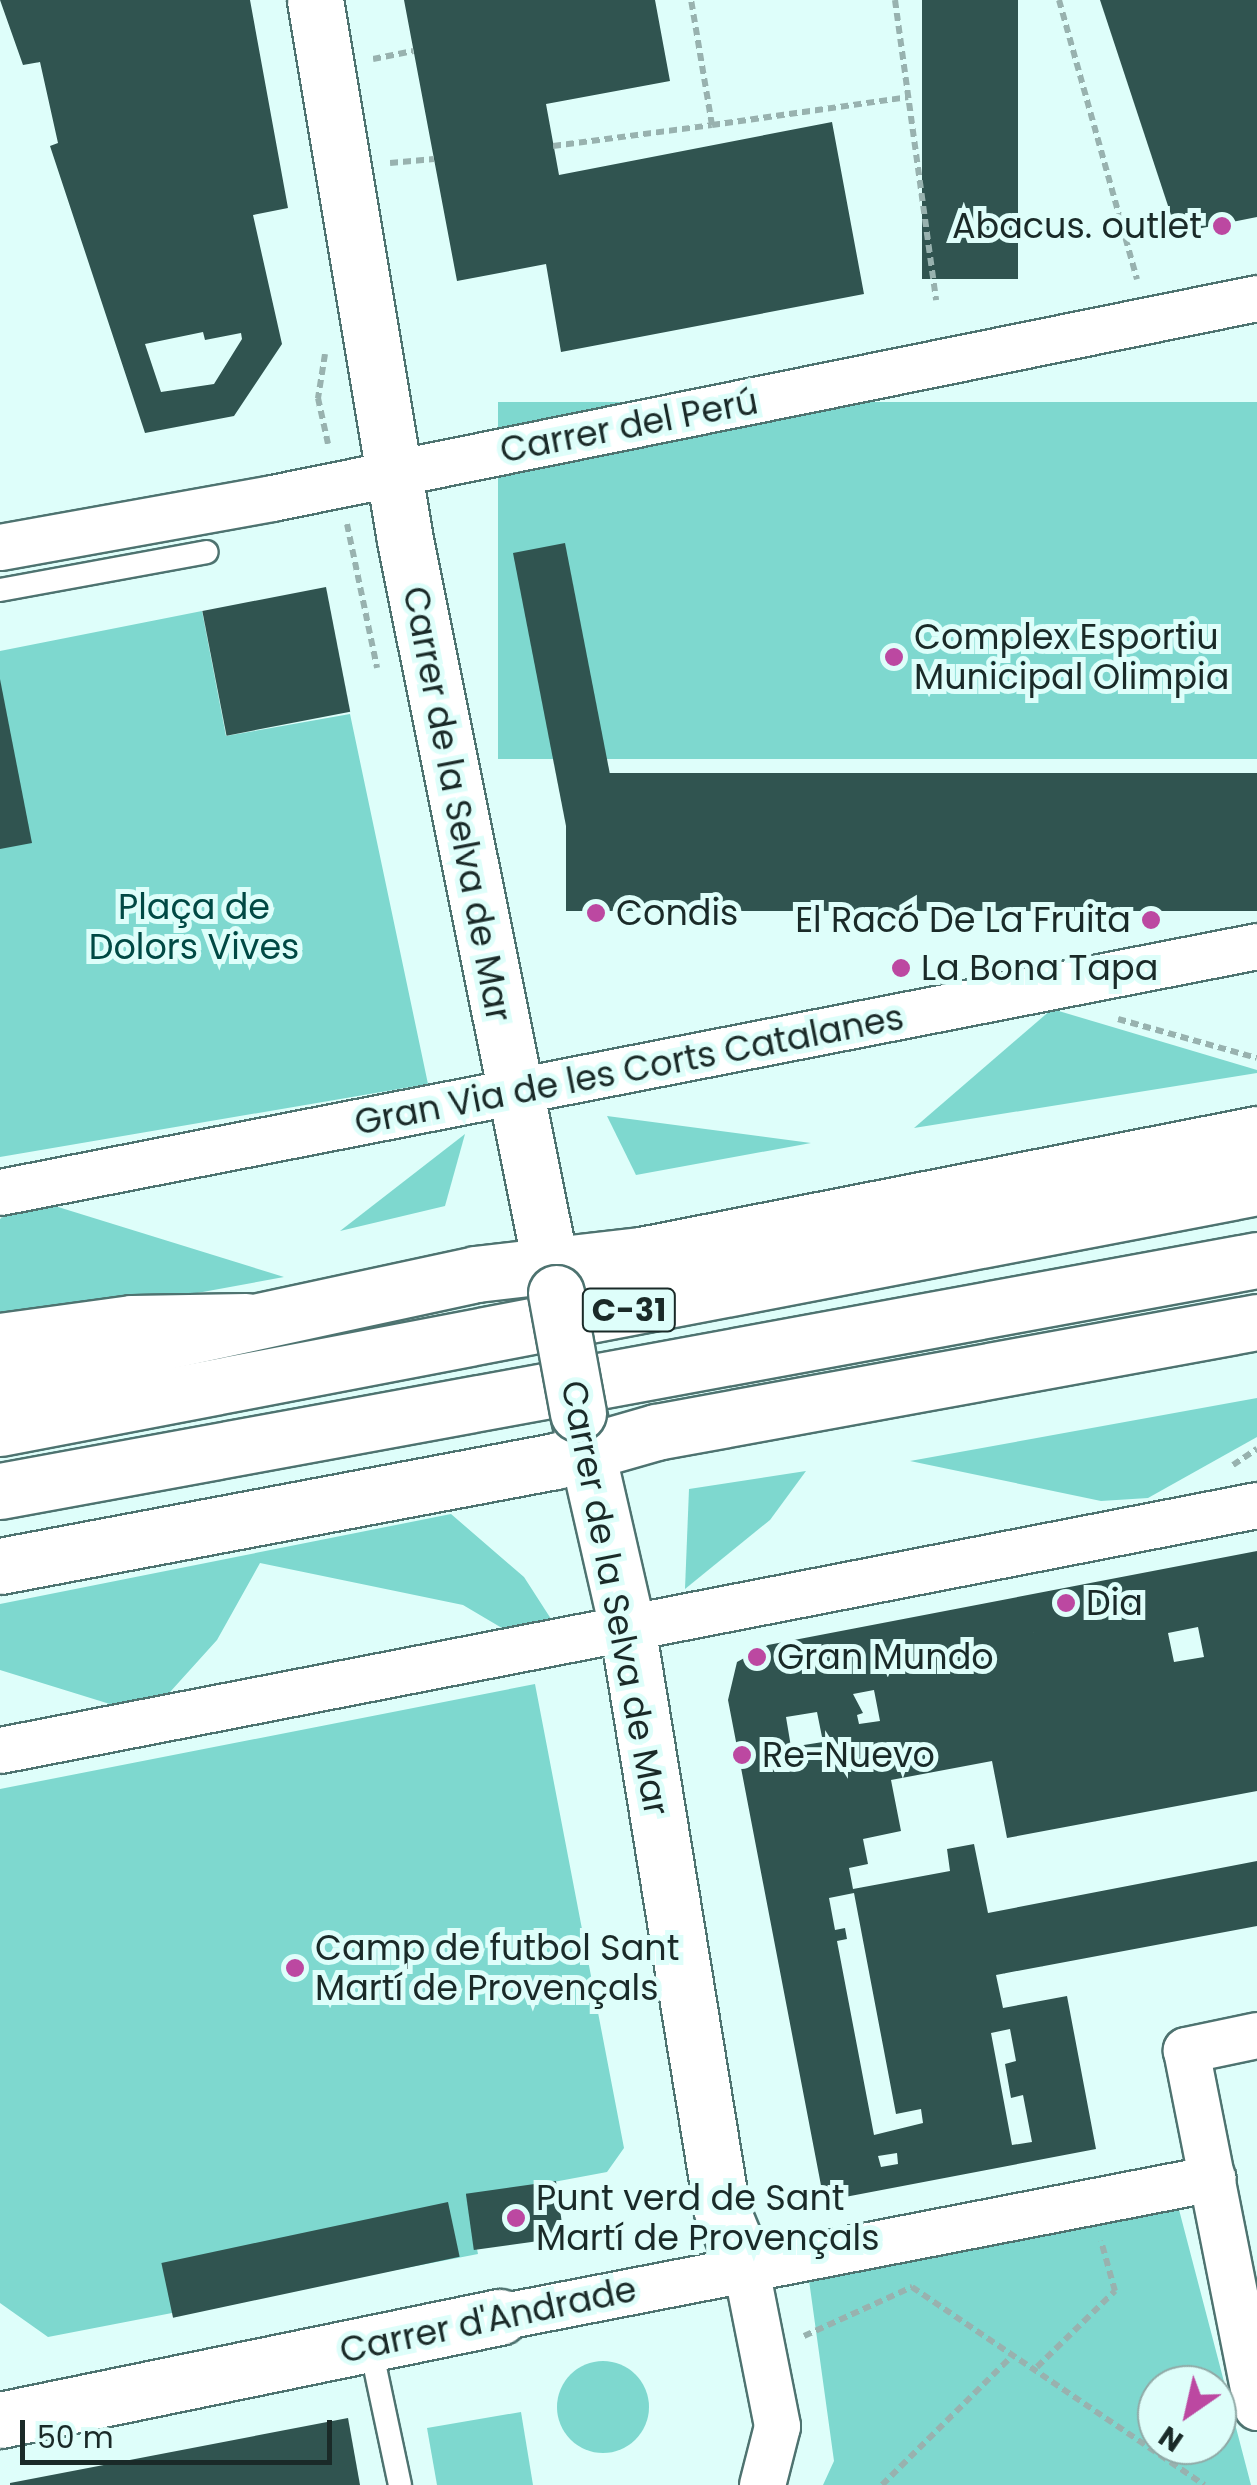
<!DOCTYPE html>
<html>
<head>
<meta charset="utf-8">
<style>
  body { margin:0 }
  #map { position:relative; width:1257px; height:2485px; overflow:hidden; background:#defefa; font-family:Poppins,sans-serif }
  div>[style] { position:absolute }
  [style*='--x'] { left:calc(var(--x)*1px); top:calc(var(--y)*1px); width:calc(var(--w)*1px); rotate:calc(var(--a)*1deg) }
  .green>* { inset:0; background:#7ed8cf; transform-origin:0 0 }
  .round { border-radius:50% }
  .building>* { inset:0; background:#305450; transform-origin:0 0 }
  .path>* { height:6px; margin-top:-3px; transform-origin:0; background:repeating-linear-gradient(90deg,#98b2af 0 8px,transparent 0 13px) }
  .roads { filter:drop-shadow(2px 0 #4e7370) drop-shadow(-2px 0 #4e7370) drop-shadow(0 2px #4e7370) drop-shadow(0 -2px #4e7370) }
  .lane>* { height:22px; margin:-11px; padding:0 11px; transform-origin:11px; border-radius:11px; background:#fff }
  .street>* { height:45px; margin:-22.5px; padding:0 22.5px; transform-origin:22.5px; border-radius:22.5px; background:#fff }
  .secondary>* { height:55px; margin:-27.5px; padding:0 27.5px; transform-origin:27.5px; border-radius:27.5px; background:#fff }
  .primary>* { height:55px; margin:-27.5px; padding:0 27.5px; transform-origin:27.5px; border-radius:27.5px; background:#fff }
  .highway>* { height:55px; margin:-27.5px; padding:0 27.5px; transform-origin:27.5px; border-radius:27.5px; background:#fff }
  .bridges { filter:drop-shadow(2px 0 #4e7370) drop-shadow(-2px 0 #4e7370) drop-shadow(0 2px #4e7370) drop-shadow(0 -2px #4e7370) }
  .secondary-bridge>* { height:55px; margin:-27.5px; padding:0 27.5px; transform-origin:27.5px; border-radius:27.5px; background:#fff }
  .dots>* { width:28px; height:28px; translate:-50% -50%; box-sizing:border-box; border:5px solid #defefa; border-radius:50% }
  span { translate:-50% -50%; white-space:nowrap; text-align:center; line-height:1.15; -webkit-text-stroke:10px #defefa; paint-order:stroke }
  .shield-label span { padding:2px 8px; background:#defefa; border:2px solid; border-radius:8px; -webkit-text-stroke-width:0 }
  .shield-label { font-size:32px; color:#1a2a28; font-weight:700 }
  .poi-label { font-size:35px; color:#1a2a28 }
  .right { translate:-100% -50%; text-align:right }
  .left { translate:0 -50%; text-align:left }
  .street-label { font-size:35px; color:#1a2a28 }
  .park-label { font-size:35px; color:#004944 }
  .north { position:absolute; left:1137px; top:2365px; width:100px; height:100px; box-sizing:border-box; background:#defefa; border:2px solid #90a9a6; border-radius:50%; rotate:214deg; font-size:28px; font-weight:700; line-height:40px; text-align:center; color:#1a2a28 }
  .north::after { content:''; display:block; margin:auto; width:35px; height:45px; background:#bc48a1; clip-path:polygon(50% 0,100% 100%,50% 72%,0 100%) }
  .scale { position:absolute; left:20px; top:2420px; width:312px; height:45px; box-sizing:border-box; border:5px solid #1a2a28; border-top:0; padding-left:12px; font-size:30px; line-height:35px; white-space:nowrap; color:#1a2a28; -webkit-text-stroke:8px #defefa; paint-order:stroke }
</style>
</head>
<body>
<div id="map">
  <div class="green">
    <i style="left:1257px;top:402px;width:357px;height:759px;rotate:90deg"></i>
    <i style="clip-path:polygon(202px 611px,226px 736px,350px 714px,428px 1084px,0 1157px,0 651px)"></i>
    <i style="clip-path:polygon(1052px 1009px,1257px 1070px,1257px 1073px,914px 1128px)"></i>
    <i style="clip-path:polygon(607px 1116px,811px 1143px,636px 1175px)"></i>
    <i style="clip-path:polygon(465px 1134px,445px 1206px,340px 1231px)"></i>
    <i style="clip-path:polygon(29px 1198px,284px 1277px,0 1329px,0 1219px)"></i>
    <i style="clip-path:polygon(1257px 1398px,1257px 1437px,1148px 1498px,1101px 1501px,910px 1461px)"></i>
    <i style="clip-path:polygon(806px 1471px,770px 1520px,685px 1589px,689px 1489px)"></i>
    <i style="clip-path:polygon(451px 1514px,524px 1577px,553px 1622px,507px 1631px,463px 1605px,260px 1563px,217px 1640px,161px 1702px,126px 1709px,0 1670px,0 1604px)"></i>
    <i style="clip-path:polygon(535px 1684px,624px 2148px,607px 2172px,467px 2198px,478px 2254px,48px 2337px,0 2303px,0 1789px)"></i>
    <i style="clip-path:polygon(evenodd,1177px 2202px,1251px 2485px,823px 2485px,834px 2461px,808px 2273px,1177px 2202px,1157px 2385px,1217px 2385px,1217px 2445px,1157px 2445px,1157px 2385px)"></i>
    <i class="round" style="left:557px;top:2361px;width:92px;height:92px"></i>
    <i style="clip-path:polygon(521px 2412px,533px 2485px,437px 2485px,427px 2428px)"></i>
  </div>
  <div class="building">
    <i style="clip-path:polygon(evenodd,0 0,250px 0,288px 208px,253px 215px,282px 344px,234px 416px,145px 433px,50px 146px,58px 143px,40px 62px,23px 65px,0 0,203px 332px,205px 340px,241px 333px,242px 339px,214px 384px,161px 392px,145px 344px,203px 332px)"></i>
    <i style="clip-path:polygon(404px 0,655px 0,670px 81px,546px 104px,559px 175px,832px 122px,864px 294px,561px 352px,546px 264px,457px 281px)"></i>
    <i style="left:922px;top:0;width:96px;height:279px"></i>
    <i style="clip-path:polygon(1100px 0,1257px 0,1257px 217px,1177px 233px)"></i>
    <i style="left:565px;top:543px;width:319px;height:53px;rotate:79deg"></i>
    <i style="left:326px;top:587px;width:127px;height:126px;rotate:79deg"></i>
    <i style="clip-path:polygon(0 679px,32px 843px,0 849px)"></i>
    <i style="left:1257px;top:773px;width:138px;height:691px;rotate:90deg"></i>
    <i style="clip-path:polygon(evenodd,1257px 1551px,1257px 1791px,1007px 1838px,992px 1761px,891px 1780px,901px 1831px,863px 1839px,868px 1864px,849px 1868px,853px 1889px,950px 1871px,947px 1849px,974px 1844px,988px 1913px,1257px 1861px,1257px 1926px,996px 1975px,1003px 2008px,1067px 1996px,1096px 2149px,824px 2201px,728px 1700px,737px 1662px,768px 1645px,1257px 1551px,1198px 1627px,1204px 1657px,1174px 1662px,1168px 1633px,1198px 1627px,1257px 1551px,874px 1690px,880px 1721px,859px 1724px,857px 1715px,863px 1713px,853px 1694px,874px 1690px,1257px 1551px,817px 1712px,823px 1742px,791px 1747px,786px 1717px,817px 1712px,1257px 1551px,854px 1893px,896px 2114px,921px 2109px,923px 2123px,874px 2135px,837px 1941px,847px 1939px,845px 1928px,835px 1930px,829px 1898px,854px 1893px,1257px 1551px,1010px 2029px,1016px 2061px,1005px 2064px,1011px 2098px,1023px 2095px,1032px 2142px,1012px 2145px,991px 2033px,1010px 2029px,1257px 1551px,897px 2153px,898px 2164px,881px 2167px,878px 2156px,897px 2153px)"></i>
    <i style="left:556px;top:2181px;width:57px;height:91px;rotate:82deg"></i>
    <i style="left:448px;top:2202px;width:56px;height:293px;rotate:78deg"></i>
    <i style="clip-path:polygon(348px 2418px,360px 2485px,10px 2485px,10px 2483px)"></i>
  </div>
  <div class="path">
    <i style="--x:895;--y:0;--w:303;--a:82.2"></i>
    <i style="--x:1059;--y:0;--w:290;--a:74.4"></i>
    <i style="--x:373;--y:59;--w:41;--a:-11.3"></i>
    <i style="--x:712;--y:125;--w:198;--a:-8.1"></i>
    <i style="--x:553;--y:146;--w:160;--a:-7.5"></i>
    <i style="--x:712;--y:125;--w:127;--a:-99.5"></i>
    <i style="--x:390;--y:163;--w:44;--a:-5.2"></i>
    <i style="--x:325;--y:354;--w:45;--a:99"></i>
    <i style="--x:318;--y:398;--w:47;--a:77.7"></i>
    <i style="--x:347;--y:524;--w:147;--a:78.2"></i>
    <i style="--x:1118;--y:1019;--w:144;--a:15.7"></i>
    <i style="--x:1233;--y:1465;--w:29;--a:-34"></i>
    <i style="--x:804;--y:2336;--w:119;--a:-24.4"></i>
    <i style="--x:912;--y:2287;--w:353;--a:34.1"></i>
    <i style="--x:1037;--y:2367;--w:109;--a:-44.3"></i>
    <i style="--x:1115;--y:2291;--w:52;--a:-105.6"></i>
    <i style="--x:882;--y:2485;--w:183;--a:-44.8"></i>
  </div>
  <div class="roads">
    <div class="lane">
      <i style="--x:0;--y:590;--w:210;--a:-10.4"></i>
      <i style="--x:370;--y:2344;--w:144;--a:78"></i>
    </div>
    <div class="street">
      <i style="--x:0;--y:547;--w:276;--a:-10.2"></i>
      <i style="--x:272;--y:498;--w:1005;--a:-11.48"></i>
      <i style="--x:0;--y:1192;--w:1281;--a:-11.07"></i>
      <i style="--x:0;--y:1750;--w:1281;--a:-11.03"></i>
      <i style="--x:1257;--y:2035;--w:73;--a:168.1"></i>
      <i style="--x:1186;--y:2050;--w:364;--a:78.8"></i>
      <i style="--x:746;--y:2269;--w:160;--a:78.8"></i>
      <i style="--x:777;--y:2426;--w:61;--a:104.3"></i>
      <i style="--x:499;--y:2317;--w:727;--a:-11.02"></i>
    </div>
    <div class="secondary">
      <i style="--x:315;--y:0;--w:547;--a:80.54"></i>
      <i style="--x:405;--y:540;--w:768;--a:78.66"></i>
      <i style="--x:578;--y:1413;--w:225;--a:77.1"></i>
      <i style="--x:628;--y:1632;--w:587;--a:80.78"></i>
      <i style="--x:722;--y:2211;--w:63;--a:67.5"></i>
      <i style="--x:0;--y:2420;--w:510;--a:-11.66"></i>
    </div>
    <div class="primary">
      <i style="--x:0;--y:1377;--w:487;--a:-12.2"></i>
      <i style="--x:476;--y:1274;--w:166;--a:-6.6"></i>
      <i style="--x:641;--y:1255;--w:628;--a:-11.11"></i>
      <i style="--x:0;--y:1566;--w:565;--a:-10.71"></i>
      <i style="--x:555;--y:1461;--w:105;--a:-16"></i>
      <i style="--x:656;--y:1432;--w:611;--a:-10.37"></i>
    </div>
    <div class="highway">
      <i style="--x:0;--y:1341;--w:133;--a:-7.8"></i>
      <i style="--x:132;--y:1323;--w:114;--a:-1"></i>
      <i style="--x:0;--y:1428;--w:1280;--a:-10.85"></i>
      <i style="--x:0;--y:1491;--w:1278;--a:-10.41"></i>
    </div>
  </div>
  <div class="bridges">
    <div class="secondary-bridge">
      <i style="--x:556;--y:1293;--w:122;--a:79.6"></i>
    </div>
  </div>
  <div class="dots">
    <i style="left:1222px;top:226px;background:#bc48a1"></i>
    <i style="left:894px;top:657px;background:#bc48a1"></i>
    <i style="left:596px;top:913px;background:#bc48a1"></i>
    <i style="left:1151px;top:920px;background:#bc48a1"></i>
    <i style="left:901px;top:968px;background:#bc48a1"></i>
    <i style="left:1066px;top:1603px;background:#bc48a1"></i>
    <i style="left:757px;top:1657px;background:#bc48a1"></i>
    <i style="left:742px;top:1755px;background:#bc48a1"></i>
    <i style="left:295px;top:1968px;background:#bc48a1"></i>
    <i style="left:516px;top:2218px;background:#bc48a1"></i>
  </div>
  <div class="shield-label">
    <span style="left:629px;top:1310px">C-31</span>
  </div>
  <div class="poi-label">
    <span class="right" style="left:1202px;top:226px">Abacus. outlet</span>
    <span class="left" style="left:914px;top:657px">Complex Esportiu<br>Municipal Olimpia</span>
    <span class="left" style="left:616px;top:913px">Condis</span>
    <span class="right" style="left:1131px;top:920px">El Racó De La Fruita</span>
    <span class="left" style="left:921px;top:968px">La Bona Tapa</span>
    <span class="left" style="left:1086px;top:1603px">Dia</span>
    <span class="left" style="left:777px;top:1657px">Gran Mundo</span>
    <span class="left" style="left:762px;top:1755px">Re-Nuevo</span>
    <span class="left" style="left:315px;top:1968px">Camp de futbol Sant<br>Martí de Provençals</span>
    <span class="left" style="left:536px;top:2218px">Punt verd de Sant<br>Martí de Provençals</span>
  </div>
  <div class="street-label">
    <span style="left:629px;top:426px;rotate:-11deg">Carrer del Perú</span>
    <span style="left:457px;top:804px;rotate:79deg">Carrer de la Selva de Mar</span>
    <span style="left:629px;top:1070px;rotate:-11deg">Gran Via de les Corts Catalanes</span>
    <span style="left:615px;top:1598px;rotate:79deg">Carrer de la Selva de Mar</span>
    <span style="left:488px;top:2320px;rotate:-12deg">Carrer d'Andrade</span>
  </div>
  <div class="park-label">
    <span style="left:194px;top:927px">Plaça de<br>Dolors Vives</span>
  </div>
  <div class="north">N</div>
  <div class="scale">50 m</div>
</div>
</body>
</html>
